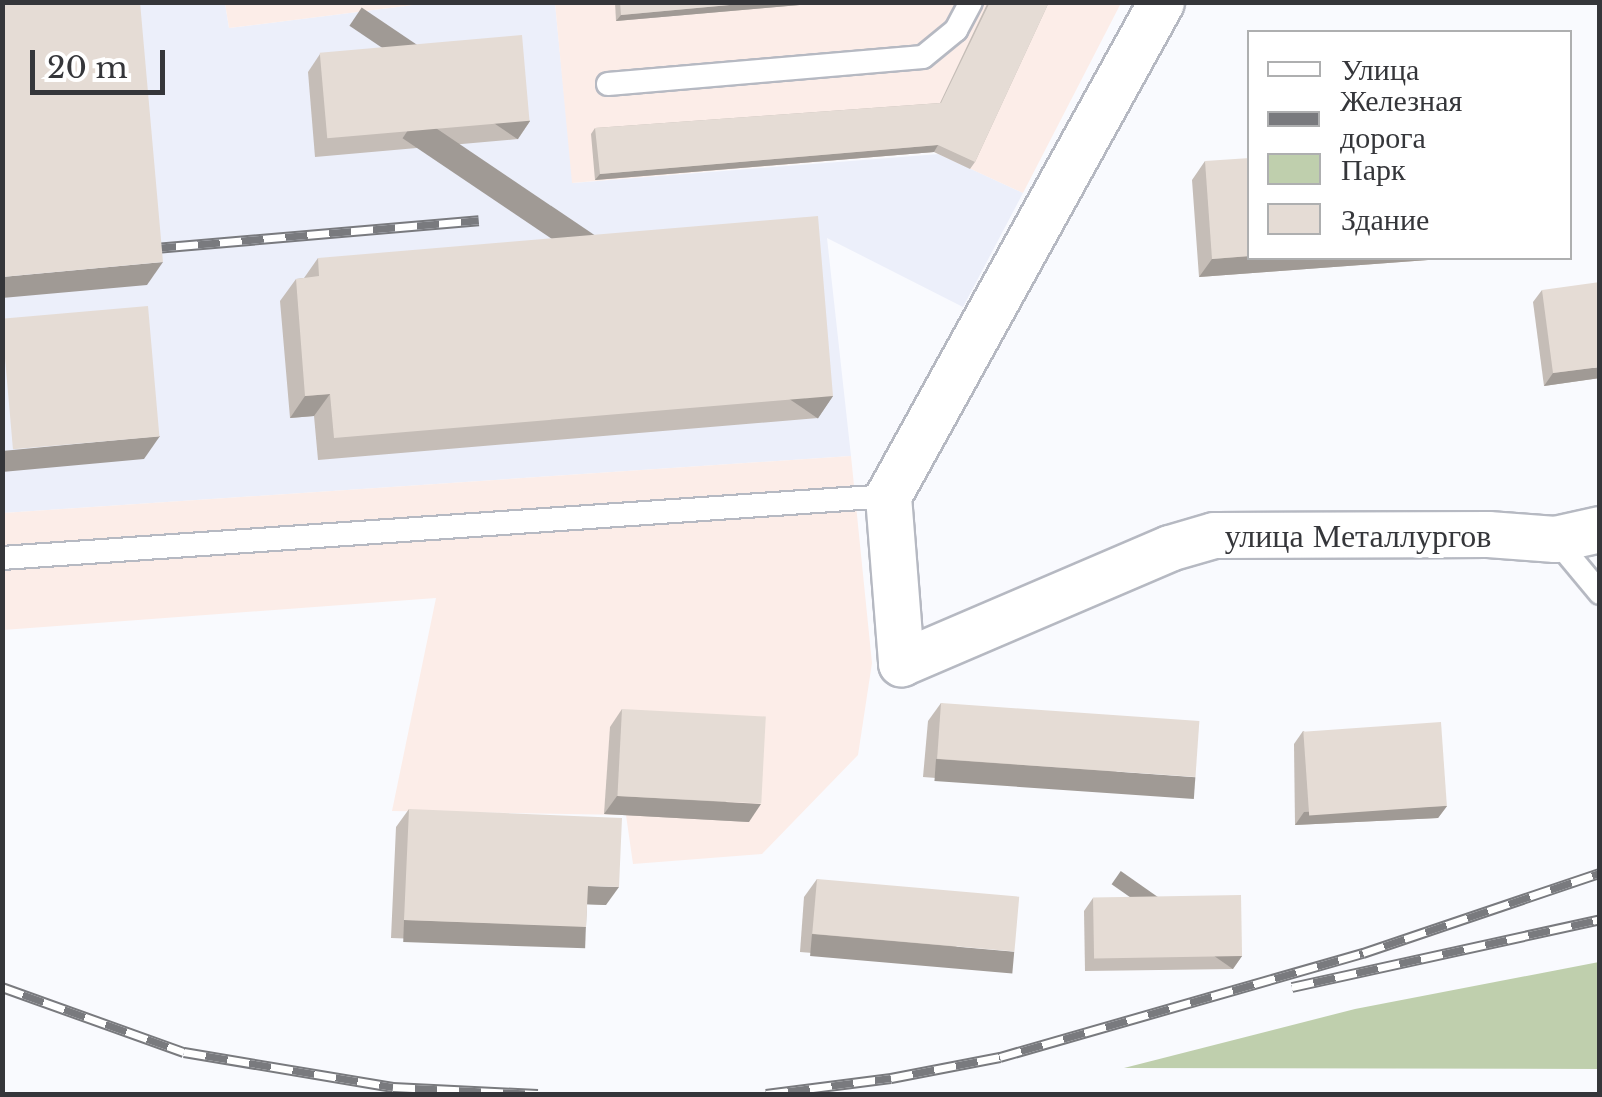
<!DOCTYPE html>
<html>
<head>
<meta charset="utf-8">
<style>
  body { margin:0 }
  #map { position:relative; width:1602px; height:1097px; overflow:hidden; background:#f9fafe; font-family:"Libre Baskerville",serif }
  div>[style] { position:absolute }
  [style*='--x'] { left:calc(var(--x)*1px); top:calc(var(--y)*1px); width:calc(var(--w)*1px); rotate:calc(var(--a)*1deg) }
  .built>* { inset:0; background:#eceffa }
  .industrial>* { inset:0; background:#fcede8 }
  .green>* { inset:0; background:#bfcfad }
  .roads { filter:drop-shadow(2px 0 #b6b9c2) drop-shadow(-2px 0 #b6b9c2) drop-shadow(0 2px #b6b9c2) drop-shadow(0 -2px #b6b9c2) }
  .lane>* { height:22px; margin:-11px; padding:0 11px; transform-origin:11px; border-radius:11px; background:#fff }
  .street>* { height:45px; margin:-22.5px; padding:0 22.5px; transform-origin:22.5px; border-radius:22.5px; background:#fff }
  .rail>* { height:11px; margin-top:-5.5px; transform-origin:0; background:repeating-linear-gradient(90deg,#fff 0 22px,#797a7e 0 44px); box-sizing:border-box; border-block:2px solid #797a7e }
  .wall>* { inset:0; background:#c5bdb7 }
  .shaded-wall>* { inset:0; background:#a09a95; transform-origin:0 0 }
  .building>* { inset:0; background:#e5dcd5; transform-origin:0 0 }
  span { translate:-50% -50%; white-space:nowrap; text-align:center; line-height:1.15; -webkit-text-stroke:8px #fff; paint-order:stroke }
  .street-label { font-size:32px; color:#35363a }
  .frame { position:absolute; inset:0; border:5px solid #35363a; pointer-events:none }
  .legend { position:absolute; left:1247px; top:30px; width:325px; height:230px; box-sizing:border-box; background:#fff; border:2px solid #aeafb0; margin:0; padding:12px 18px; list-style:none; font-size:30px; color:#35363a }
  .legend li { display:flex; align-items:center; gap:20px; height:50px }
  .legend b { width:50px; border:2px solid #aeafb0 }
  .scale { position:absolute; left:30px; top:50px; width:135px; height:45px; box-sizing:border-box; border:5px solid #35363a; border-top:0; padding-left:12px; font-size:30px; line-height:35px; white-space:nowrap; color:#35363a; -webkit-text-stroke:8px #fff; paint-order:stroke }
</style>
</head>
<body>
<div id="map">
  <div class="built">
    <i style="clip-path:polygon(3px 3px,225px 3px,229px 28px,429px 3px,555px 3px,573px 183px,939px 154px,1023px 193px,963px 307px,827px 238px,851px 456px,3px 513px)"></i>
  </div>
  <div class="industrial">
    <i style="clip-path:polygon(225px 3px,225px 2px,429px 3px,229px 28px)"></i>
    <i style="clip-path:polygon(555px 3px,1121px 3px,1023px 193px,934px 152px,572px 183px)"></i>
    <i style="clip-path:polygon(851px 456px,872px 663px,858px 755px,762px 854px,633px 864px,626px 815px,392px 811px,436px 598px,3px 630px,3px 513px)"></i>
  </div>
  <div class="green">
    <i style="clip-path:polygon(1599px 962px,1599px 1069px,1124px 1068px,1355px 1009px)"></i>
  </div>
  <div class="roads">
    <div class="lane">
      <i style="--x:608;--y:84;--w:316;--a:-4.9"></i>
      <i style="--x:923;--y:57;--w:43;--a:-39.3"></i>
      <i style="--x:956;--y:30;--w:32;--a:-62"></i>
      <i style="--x:1555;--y:539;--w:70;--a:50.2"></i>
      <i style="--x:2;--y:558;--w:888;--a:-4"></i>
    </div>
    <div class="street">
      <i style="--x:1161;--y:2;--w:564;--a:118.93"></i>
      <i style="--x:888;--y:496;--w:168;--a:85.5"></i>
      <i style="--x:901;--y:663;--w:292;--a:-23.2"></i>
      <i style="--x:1169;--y:548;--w:47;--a:-16.1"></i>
      <i style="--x:1214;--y:535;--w:274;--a:-0.2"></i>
      <i style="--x:1488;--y:534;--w:67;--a:4.3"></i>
      <i style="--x:1555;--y:539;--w:46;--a:-12.5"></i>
    </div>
  </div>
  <div class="rail">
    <i style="--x:132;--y:250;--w:348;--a:-4.9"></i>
    <i style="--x:2;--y:987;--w:193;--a:19.7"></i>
    <i style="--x:184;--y:1052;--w:212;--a:9.5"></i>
    <i style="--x:393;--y:1087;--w:145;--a:2.8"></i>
    <i style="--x:1292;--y:987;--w:315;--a:-12.4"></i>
    <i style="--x:766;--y:1094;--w:126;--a:-7.3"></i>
    <i style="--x:891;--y:1078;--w:111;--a:-10.9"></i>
    <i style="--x:1000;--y:1057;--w:378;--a:-16"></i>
    <i style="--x:1363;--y:953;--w:250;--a:-18.7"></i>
  </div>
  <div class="wall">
    <i style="clip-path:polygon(615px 2px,834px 2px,616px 21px)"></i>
    <i style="clip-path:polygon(988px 2px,1049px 2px,975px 162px,970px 169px,934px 152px,595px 180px,591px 134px,595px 128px,940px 103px)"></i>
    <i style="clip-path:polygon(320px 54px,530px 121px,518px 139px,315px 157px,308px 72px)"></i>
    <i style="clip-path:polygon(1205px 161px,1250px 258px,1455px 258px,1199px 277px,1192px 180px)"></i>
    <i style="clip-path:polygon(318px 258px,833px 396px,818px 418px,318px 460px,314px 416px,290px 418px,280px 301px,296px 279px,304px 278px)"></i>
    <i style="clip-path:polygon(1542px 290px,1600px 378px,1544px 386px,1533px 302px)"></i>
    <i style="clip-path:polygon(941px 703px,1182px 797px,923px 777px,928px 721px)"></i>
    <i style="clip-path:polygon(622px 709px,749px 822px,604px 814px,610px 727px)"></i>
    <i style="clip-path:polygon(1303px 731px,1447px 806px,1438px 818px,1295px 825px,1294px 744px)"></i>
    <i style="clip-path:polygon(409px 809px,606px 905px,587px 904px,586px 927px,574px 945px,391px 938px,396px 827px)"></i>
    <i style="clip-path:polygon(817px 879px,1001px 968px,800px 952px,804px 897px)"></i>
    <i style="clip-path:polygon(1093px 898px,1242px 956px,1233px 969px,1085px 971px,1084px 911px)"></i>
  </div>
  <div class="shaded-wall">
    <i style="clip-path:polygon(762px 2px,834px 2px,616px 21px,621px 15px)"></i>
    <i style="left:530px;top:121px;width:22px;height:203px;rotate:124deg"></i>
    <i style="clip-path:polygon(938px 145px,934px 152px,595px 180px,600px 174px)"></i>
    <i style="clip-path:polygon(1250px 256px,1250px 258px,1455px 258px,1199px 277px,1212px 259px)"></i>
    <i style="clip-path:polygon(163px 262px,147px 285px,2px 298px,2px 277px)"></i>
    <i style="clip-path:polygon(1600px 367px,1600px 378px,1544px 386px,1553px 373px)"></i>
    <i style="clip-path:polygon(330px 394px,314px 416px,290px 418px,305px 396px)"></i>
    <i style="left:833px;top:396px;width:27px;height:501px;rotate:124deg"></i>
    <i style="clip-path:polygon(160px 436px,144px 459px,2px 472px,2px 451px)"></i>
    <i style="left:936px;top:759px;width:260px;height:22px;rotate:4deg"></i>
    <i style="clip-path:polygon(617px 796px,761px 804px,749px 822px,604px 814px)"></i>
    <i style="clip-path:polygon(1447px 806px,1438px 818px,1295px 825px,1304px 812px)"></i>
    <i style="clip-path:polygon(588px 886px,619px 887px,606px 905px,575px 904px)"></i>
    <i style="left:404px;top:920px;width:182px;height:22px;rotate:2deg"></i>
    <i style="left:812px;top:934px;width:203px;height:22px;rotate:5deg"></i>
    <i style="left:1242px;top:956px;width:16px;height:148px;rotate:125deg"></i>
  </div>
  <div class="building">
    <i style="clip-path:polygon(2px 2px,140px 2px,163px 262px,2px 277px)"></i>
    <i style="clip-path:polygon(620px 2px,762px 2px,621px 15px)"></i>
    <i style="clip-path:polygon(990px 2px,1049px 2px,975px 162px,938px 145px,600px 174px,595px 128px,941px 103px)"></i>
    <i style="left:522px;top:35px;width:86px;height:203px;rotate:85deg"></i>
    <i style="clip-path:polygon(1250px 158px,1250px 256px,1212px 259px,1205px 161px)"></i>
    <i style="clip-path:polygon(818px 216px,833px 396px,334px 438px,330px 394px,305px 396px,296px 279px,319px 276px,318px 258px)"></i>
    <i style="clip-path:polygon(1600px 282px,1600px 367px,1553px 373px,1542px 290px)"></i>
    <i style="left:148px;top:306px;width:131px;height:147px;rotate:85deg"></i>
    <i style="left:941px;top:703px;width:259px;height:56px;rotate:4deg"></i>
    <i style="left:622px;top:709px;width:144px;height:87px;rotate:3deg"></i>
    <i style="left:1441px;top:722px;width:84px;height:138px;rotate:86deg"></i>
    <i style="clip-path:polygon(409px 809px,622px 818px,619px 887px,588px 886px,586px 927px,404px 920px)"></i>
    <i style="left:817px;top:879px;width:203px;height:55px;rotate:5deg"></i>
    <i style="left:1241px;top:895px;width:61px;height:148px;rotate:89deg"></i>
  </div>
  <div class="street-label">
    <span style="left:1358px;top:536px">улица Металлургов</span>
  </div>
  <div class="frame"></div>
  <ul class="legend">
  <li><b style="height:12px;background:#fff"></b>Улица</li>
  <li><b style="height:12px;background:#797a7e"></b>Железная дорога</li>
  <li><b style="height:28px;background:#bfcfad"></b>Парк</li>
  <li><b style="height:28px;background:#e5dcd5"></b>Здание</li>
  </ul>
  <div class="scale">20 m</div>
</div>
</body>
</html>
